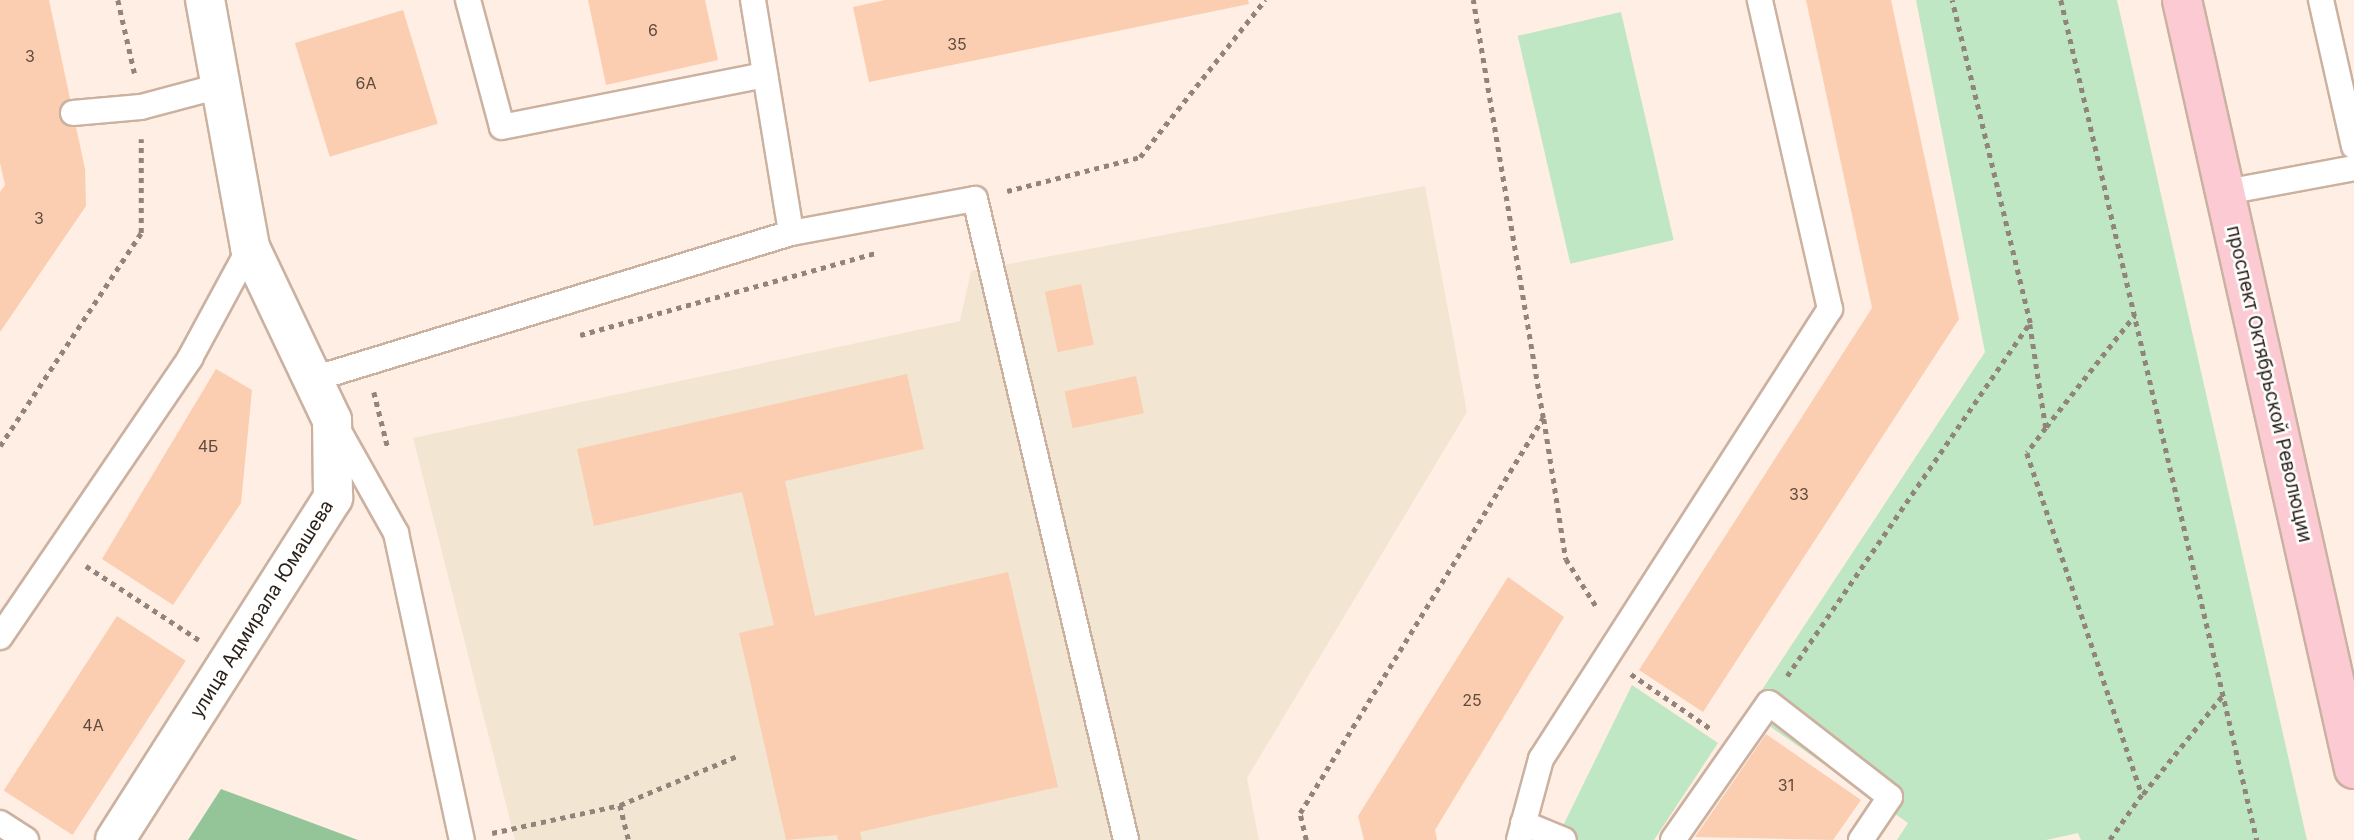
<!DOCTYPE html>
<html>
<head>
<meta charset="utf-8">
<style>
  body { margin:0 }
  #map { position:relative; width:2354px; height:840px; overflow:hidden; background:#ffeee3; font-family:Inter,sans-serif }
  div>[style] { position:absolute }
  [style*='--x'] { left:calc(var(--x)*1px); top:calc(var(--y)*1px); width:calc(var(--w)*1px); rotate:calc(var(--a)*1deg) }
  .education>* { inset:0; background:#f2e6d2 }
  .green>* { inset:0; background:#c0e7c3; transform-origin:0 0 }
  .forest>* { inset:0; background:#94c599 }
  .building>* { inset:0; background:#fbceb1; transform-origin:0 0 }
  .path>* { height:4.5px; margin-top:-2.25px; transform-origin:0; background:repeating-linear-gradient(90deg,#91847b 0 5px,transparent 0 10px) }
  .roads { filter:drop-shadow(2px 0 #cbb1a0) drop-shadow(-2px 0 #cbb1a0) drop-shadow(0 2px #cbb1a0) drop-shadow(0 -2px #cbb1a0) }
  .service>* { height:24px; margin:-12px; padding:0 12px; transform-origin:12px; border-radius:12px; background:#fff }
  .minor>* { height:38px; margin:-19px; padding:0 19px; transform-origin:19px; border-radius:19px; background:#fff }
  .primary>* { height:38px; margin:-19px; padding:0 19px; transform-origin:19px; border-radius:19px; background:#fccad2 }
  span { translate:-50% -50%; white-space:nowrap; text-align:center; line-height:1.15; -webkit-text-stroke:5px #fff; paint-order:stroke }
  .number-label { font-size:16px; color:#5e4b3e }
  .number-label span { -webkit-text-stroke-width:0 }
  .street-label { font-size:19px; color:#291f18 }
</style>
</head>
<body>
<div id="map">
  <div class="education">
    <i style="clip-path:polygon(1425px 186px,1467px 412px,1247px 778px,1259px 840px,515px 840px,413px 438px,960px 321px,971px 271px)"></i>
  </div>
  <div class="green">
    <i style="clip-path:polygon(1916px 0,2117px 0,2307px 840px,2081px 840px,2078px 833px,2046px 840px,1897px 840px,1908px 823px,1748px 711px,1985px 352px)"></i>
    <i style="left:1621px;top:12px;width:234px;height:106px;rotate:77deg"></i>
    <i style="clip-path:polygon(1632px 685px,1718px 743px,1654px 840px,1556px 840px)"></i>
  </div>
  <div class="forest">
    <i style="clip-path:polygon(221px 789px,358px 840px,188px 840px)"></i>
  </div>
  <div class="building">
    <i style="clip-path:polygon(0 0,49px 0,85px 169px,86px 206px,0 332px,0 192px,5px 185px,0 163px)"></i>
    <i style="clip-path:polygon(588px 0,705px 0,718px 60px,606px 85px)"></i>
    <i style="clip-path:polygon(885px 0,1248px 0,1249px 4px,869px 82px,853px 7px)"></i>
    <i style="clip-path:polygon(1806px 0,1891px 0,1959px 319px,1703px 712px,1639px 670px,1872px 308px)"></i>
    <i style="left:403px;top:10px;width:119px;height:113px;rotate:73deg"></i>
    <i style="left:1081px;top:284px;width:62px;height:37px;rotate:78deg"></i>
    <i style="clip-path:polygon(216px 369px,252px 390px,241px 503px,173px 605px,102px 559px)"></i>
    <i style="clip-path:polygon(907px 374px,924px 449px,785px 481px,815px 616px,1008px 572px,1058px 787px,860px 832px,862px 840px,838px 840px,837px 835px,786px 840px,739px 633px,774px 625px,742px 492px,594px 526px,577px 449px)"></i>
    <i style="left:1136px;top:376px;width:38px;height:73px;rotate:78deg"></i>
    <i style="clip-path:polygon(1508px 577px,1564px 617px,1435px 830px,1437px 840px,1364px 840px,1358px 816px)"></i>
    <i style="left:117px;top:616px;width:82px;height:208px;rotate:33deg"></i>
    <i style="clip-path:polygon(1766px 734px,1861px 800px,1833px 840px,1695px 837px)"></i>
  </div>
  <div class="path">
    <i style="--x:118;--y:0;--w:77;--a:77.2"></i>
    <i style="--x:2061;--y:0;--w:863;--a:76.87"></i>
    <i style="--x:1007;--y:191;--w:137;--a:-14.3"></i>
    <i style="--x:1140;--y:157;--w:201;--a:-51.5"></i>
    <i style="--x:2030;--y:324;--w:105;--a:81.3"></i>
    <i style="--x:2046;--y:428;--w:31;--a:127"></i>
    <i style="--x:2027;--y:453;--w:361;--a:71.4"></i>
    <i style="--x:2142;--y:795;--w:55;--a:125.4"></i>
    <i style="--x:580;--y:335;--w:307;--a:-15.5"></i>
    <i style="--x:374;--y:392;--w:58;--a:76"></i>
    <i style="--x:1544;--y:419;--w:142;--a:81.1"></i>
    <i style="--x:1566;--y:559;--w:59;--a:57.4"></i>
    <i style="--x:2046;--y:427;--w:142;--a:-51.6"></i>
    <i style="--x:0;--y:446;--w:255;--a:-56.5"></i>
    <i style="--x:141;--y:233;--w:94;--a:-90"></i>
    <i style="--x:86;--y:566;--w:135;--a:33.2"></i>
    <i style="--x:1631;--y:674;--w:97;--a:34.5"></i>
    <i style="--x:1787;--y:676;--w:429;--a:-55.5"></i>
    <i style="--x:2030;--y:323;--w:332;--a:-103.6"></i>
    <i style="--x:2143;--y:794;--w:127;--a:-51.1"></i>
    <i style="--x:620;--y:805;--w:127;--a:-22.7"></i>
    <i style="--x:492;--y:833;--w:131;--a:-12.3"></i>
    <i style="--x:620;--y:805;--w:36;--a:76"></i>
    <i style="--x:1306;--y:840;--w:28;--a:-103"></i>
    <i style="--x:1300;--y:813;--w:464;--a:-58.4"></i>
    <i style="--x:1543;--y:418;--w:424;--a:-99.5"></i>
  </div>
  <div class="roads">
    <div class="service">
      <i style="--x:468;--y:0;--w:131;--a:75"></i>
      <i style="--x:502;--y:127;--w:268;--a:-11.2"></i>
      <i style="--x:753;--y:0;--w:236;--a:80.7"></i>
      <i style="--x:2321;--y:0;--w:150;--a:77.3"></i>
      <i style="--x:73;--y:113;--w:68;--a:-5"></i>
      <i style="--x:141;--y:107;--w:82;--a:-14.9"></i>
      <i style="--x:2226;--y:192;--w:130;--a:-10.6"></i>
      <i style="--x:310;--y:380;--w:503;--a:-16.99"></i>
      <i style="--x:791;--y:233;--w:187;--a:-10.5"></i>
      <i style="--x:975;--y:199;--w:659;--a:76.74"></i>
      <i style="--x:336;--y:426;--w:123;--a:60.7"></i>
      <i style="--x:396;--y:533;--w:314;--a:77.9"></i>
      <i style="--x:0;--y:637;--w:338;--a:-55.7"></i>
      <i style="--x:190;--y:358;--w:126;--a:-61.6"></i>
      <i style="--x:0;--y:823;--w:31;--a:33"></i>
      <i style="--x:1523;--y:823;--w:44;--a:22.5"></i>
      <i style="--x:1519;--y:840;--w:84;--a:-74.8"></i>
      <i style="--x:1541;--y:759;--w:535;--a:-57.29"></i>
      <i style="--x:1830;--y:309;--w:317;--a:-102.8"></i>
      <i style="--x:1673;--y:840;--w:167;--a:-55"></i>
      <i style="--x:1769;--y:703;--w:153;--a:37.8"></i>
      <i style="--x:1890;--y:797;--w:52;--a:124"></i>
    </div>
    <div class="minor">
      <i style="--x:115;--y:840;--w:406;--a:-57.5"></i>
      <i style="--x:333;--y:498;--w:78;--a:-90.7"></i>
      <i style="--x:332;--y:420;--w:191;--a:-115.4"></i>
      <i style="--x:250;--y:247;--w:251;--a:-100.3"></i>
    </div>
    <div class="primary">
      <i style="--x:2182;--y:0;--w:788;--a:77.39"></i>
    </div>
  </div>
  <div class="number-label">
    <span style="left:653px;top:30px">6</span>
    <span style="left:957px;top:44px">35</span>
    <span style="left:30px;top:56px">3</span>
    <span style="left:366px;top:83px">6А</span>
    <span style="left:39px;top:218px">3</span>
    <span style="left:208px;top:446px">4Б</span>
    <span style="left:1799px;top:494px">33</span>
    <span style="left:1472px;top:700px">25</span>
    <span style="left:93px;top:725px">4А</span>
    <span style="left:1786px;top:785px">31</span>
  </div>
  <div class="street-label">
    <span style="left:2269px;top:384px;rotate:77deg">проспект Октябрьской Революции</span>
    <span style="left:262px;top:609px;rotate:-58deg">улица Адмирала Юмашева</span>
  </div>
</div>
</body>
</html>
